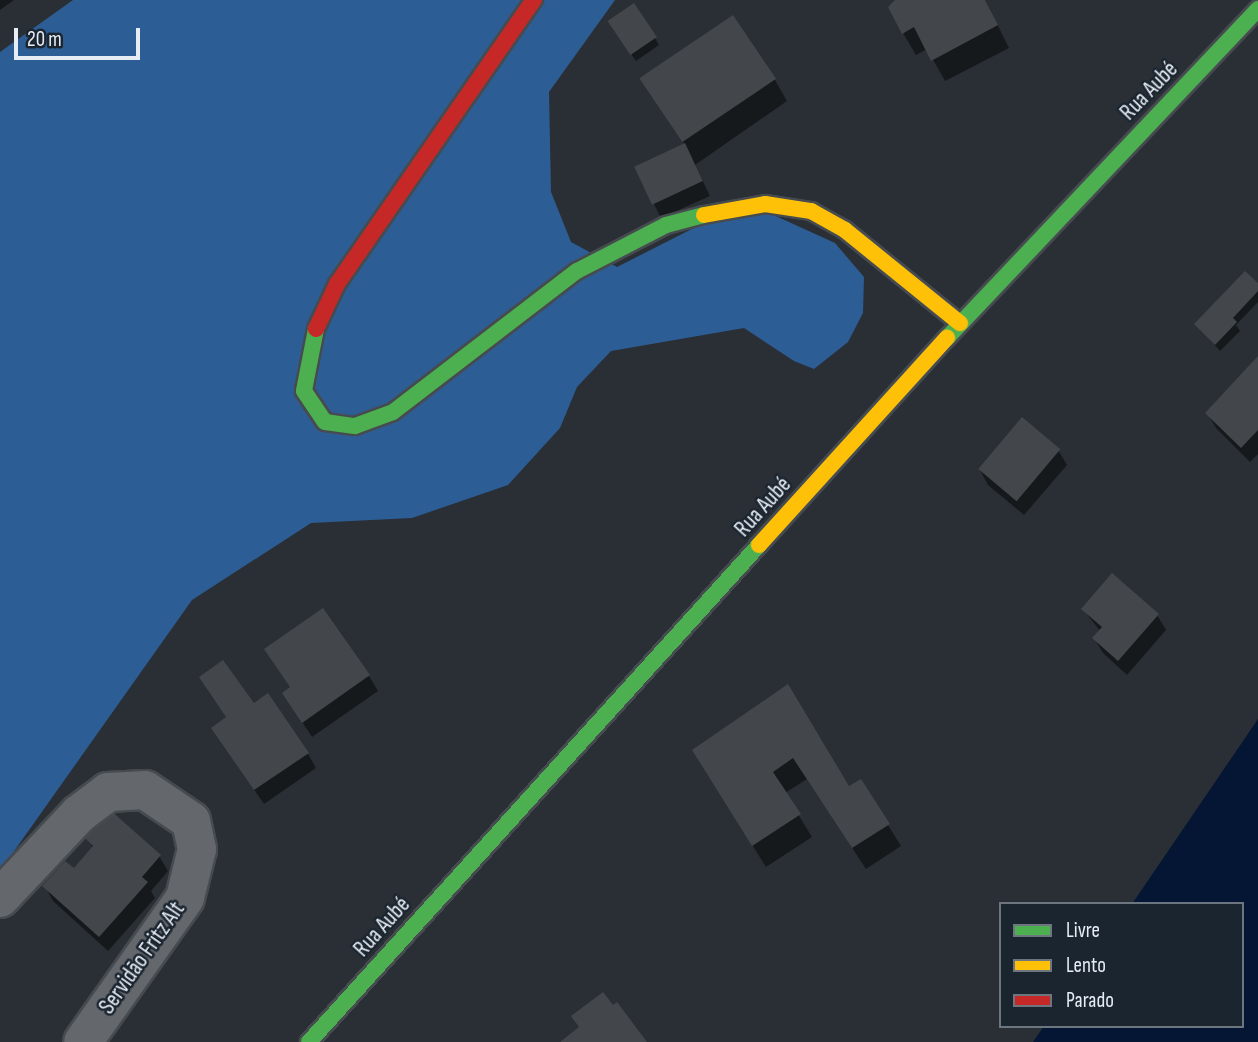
<!DOCTYPE html>
<html>
<head>
<meta charset="utf-8">
<style>
  body { margin:0 }
  #map { position:relative; width:1258px; height:1042px; overflow:hidden; background:#2a2f35; font-family:"Sofia Sans Condensed",sans-serif }
  div>[style] { position:absolute }
  [style*='--x'] { left:calc(var(--x)*1px); top:calc(var(--y)*1px); width:calc(var(--w)*1px); rotate:calc(var(--a)*1deg) }
  .forest>* { inset:0; background:#2d5d95 }
  .water>* { inset:0; background:#041633 }
  .shadow>* { inset:0; background:#0007 }
  .building>* { inset:0; background:#43474c; transform-origin:0 0 }
  .roads { filter:drop-shadow(2px 0 #464b50) drop-shadow(-2px 0 #464b50) drop-shadow(0 2px #464b50) drop-shadow(0 -2px #464b50) }
  .street>* { height:38px; margin:-19px; padding:0 19px; transform-origin:19px; border-radius:19px; background:#64686d }
  .fast>* { height:16px; margin:-8px; padding:0 8px; transform-origin:8px; border-radius:8px; background:#4caf50 }
  .slow>* { height:16px; margin:-8px; padding:0 8px; transform-origin:8px; border-radius:8px; background:#ffc107 }
  .jam>* { height:16px; margin:-8px; padding:0 8px; transform-origin:8px; border-radius:8px; background:#c62828 }
  span { translate:-50% -50%; white-space:nowrap; text-align:center; line-height:1.15; -webkit-text-stroke:5px #1b2530; paint-order:stroke }
  .street-label { font-size:23px; color:#e7edf5 }
  .legend { position:absolute; left:999px; top:902px; width:245px; height:126px; box-sizing:border-box; background:#1b2530; border:2px solid #6d757f; margin:0; padding:9px 12px; list-style:none; font-size:21px; color:#e7edf5 }
  .legend li { display:flex; align-items:center; gap:14px; height:35px }
  .legend b { width:35px; border:2px solid #6d757f }
  .scale { position:absolute; left:14px; top:28px; width:126px; height:32px; box-sizing:border-box; border:4px solid #e7edf5; border-top:0; padding-left:9px; font-size:21px; line-height:24px; white-space:nowrap; color:#e7edf5; -webkit-text-stroke:5px #1b2530; paint-order:stroke }
</style>
</head>
<body>
<div id="map">
  <div class="forest">
    <i style="clip-path:polygon(73px 0,615px 0,549px 92px,551px 192px,571px 242px,617px 267px,745px 202px,835px 243px,864px 277px,863px 313px,848px 342px,814px 369px,794px 361px,744px 328px,611px 351px,577px 387px,560px 428px,508px 485px,412px 518px,311px 523px,192px 600px,0 871px,0 52px)"></i>
  </div>
  <div class="water">
    <i style="clip-path:polygon(1258px 719px,1258px 1042px,1033px 1042px,1044px 1026px,1242px 1026px,1242px 904px,1132px 904px)"></i>
  </div>
  <div class="shadow">
    <i style="clip-path:polygon(0 0,14px 0,0 10px)"></i>
    <i style="clip-path:polygon(897px 0,985px 0,1009px 48px,945px 81px,927px 49px,916px 55px,903px 33px)"></i>
    <i style="clip-path:polygon(613px 29px,655px 38px,659px 45px,636px 61px)"></i>
    <i style="clip-path:polygon(642px 79px,775px 80px,787px 101px,695px 165px,710px 196px,661px 218px,636px 168px,685px 145px)"></i>
    <i style="clip-path:polygon(1258px 286px,1258px 302px,1236px 325px,1240px 331px,1220px 351px,1196px 324px)"></i>
    <i style="clip-path:polygon(1258px 359px,1258px 454px,1250px 462px,1216px 428px,1207px 413px)"></i>
    <i style="clip-path:polygon(1058px 450px,1067px 465px,1024px 515px,988px 485px,980px 470px)"></i>
    <i style="clip-path:polygon(1083px 609px,1157px 615px,1166px 630px,1127px 675px,1103px 653px,1094px 638px,1100px 631px)"></i>
    <i style="clip-path:polygon(369px 676px,378px 691px,312px 737px,293px 708px,292px 688px)"></i>
    <i style="clip-path:polygon(787px 686px,849px 788px,888px 825px,901px 846px,866px 869px,807px 779px,785px 793px,812px 837px,766px 867px,706px 772px)"></i>
    <i style="clip-path:polygon(253px 706px,308px 754px,316px 768px,264px 804px,222px 743px)"></i>
    <i style="clip-path:polygon(87px 838px,159px 856px,168px 871px,151px 891px,155px 898px,108px 951px,53px 901px,45px 886px,74px 870px,93px 848px)"></i>
  </div>
  <div class="building">
    <i style="clip-path:polygon(895px 0,985px 0,998px 25px,931px 61px,914px 27px,902px 34px,888px 7px)"></i>
    <i style="left:634px;top:3px;width:41px;height:32px;rotate:56deg"></i>
    <i style="left:733px;top:15px;width:77px;height:113px;rotate:56deg"></i>
    <i style="left:685px;top:143px;width:42px;height:56px;rotate:65deg"></i>
    <i style="clip-path:polygon(1245px 271px,1258px 283px,1258px 291px,1233px 318px,1237px 322px,1215px 345px,1194px 324px)"></i>
    <i style="clip-path:polygon(1258px 356px,1258px 430px,1241px 448px,1205px 413px)"></i>
    <i style="left:1022px;top:417px;width:50px;height:68px;rotate:40deg"></i>
    <i style="clip-path:polygon(1112px 573px,1159px 614px,1118px 661px,1092px 638px,1102px 627px,1081px 609px)"></i>
    <i style="clip-path:polygon(323px 608px,370px 675px,302px 723px,282px 693px,290px 687px,264px 649px)"></i>
    <i style="clip-path:polygon(223px 660px,254px 703px,268px 693px,309px 753px,254px 790px,211px 728px,226px 717px,199px 677px)"></i>
    <i style="clip-path:polygon(788px 684px,849px 786px,861px 779px,890px 824px,852px 848px,793px 758px,773px 772px,801px 814px,752px 846px,692px 750px)"></i>
    <i style="clip-path:polygon(110px 810px,161px 855px,142px 877px,148px 882px,99px 937px,42px 886px,65px 861px,74px 868px,93px 846px,85px 838px)"></i>
    <i style="clip-path:polygon(603px 992px,613px 1005px,617px 1002px,647px 1042px,560px 1042px,579px 1027px,571px 1016px)"></i>
  </div>
  <div class="roads">
    <div class="street">
      <i style="--x:0;--y:898;--w:115;--a:-46.8"></i>
      <i style="--x:79;--y:814;--w:36;--a:-37"></i>
      <i style="--x:108;--y:792;--w:37;--a:-3"></i>
      <i style="--x:145;--y:790;--w:55;--a:34"></i>
      <i style="--x:191;--y:821;--w:29;--a:78"></i>
      <i style="--x:197;--y:849;--w:50;--a:103.8"></i>
      <i style="--x:185;--y:898;--w:176;--a:125.3"></i>
    </div>
    <div class="fast">
      <i style="--x:316;--y:329;--w:63;--a:101"></i>
      <i style="--x:304;--y:391;--w:37;--a:56"></i>
      <i style="--x:325;--y:422;--w:30;--a:8"></i>
      <i style="--x:355;--y:426;--w:40;--a:-20.2"></i>
      <i style="--x:393;--y:412;--w:232;--a:-37.5"></i>
      <i style="--x:577;--y:271;--w:100;--a:-27.3"></i>
      <i style="--x:666;--y:225;--w:39;--a:-15"></i>
      <i style="--x:947;--y:338;--w:453;--a:-46.6"></i>
      <i style="--x:309;--y:1042;--w:670;--a:-47.84"></i>
    </div>
    <div class="slow">
      <i style="--x:704;--y:215;--w:62;--a:-10.2"></i>
      <i style="--x:765;--y:204;--w:47;--a:8.7"></i>
      <i style="--x:811;--y:211;--w:39;--a:29"></i>
      <i style="--x:845;--y:230;--w:148;--a:39"></i>
      <i style="--x:759;--y:545;--w:280;--a:-47.8"></i>
    </div>
    <div class="jam">
      <i style="--x:316;--y:329;--w:50;--a:-65"></i>
      <i style="--x:337;--y:284;--w:346;--a:-55.3"></i>
    </div>
  </div>
  <div class="street-label">
    <span style="left:1149px;top:91px;rotate:-46deg">Rua Aubé</span>
    <span style="left:763px;top:507px;rotate:-48deg">Rua Aubé</span>
    <span style="left:382px;top:927px;rotate:-48deg">Rua Aubé</span>
    <span style="left:142px;top:958px;rotate:-55deg">Servidão Fritz Alt</span>
  </div>
  <ul class="legend">
  <li><b style="height:9px;background:#4caf50"></b>Livre</li>
  <li><b style="height:9px;background:#ffc107"></b>Lento</li>
  <li><b style="height:9px;background:#c62828"></b>Parado</li>
  </ul>
  <div class="scale">20 m</div>
</div>
</body>
</html>
